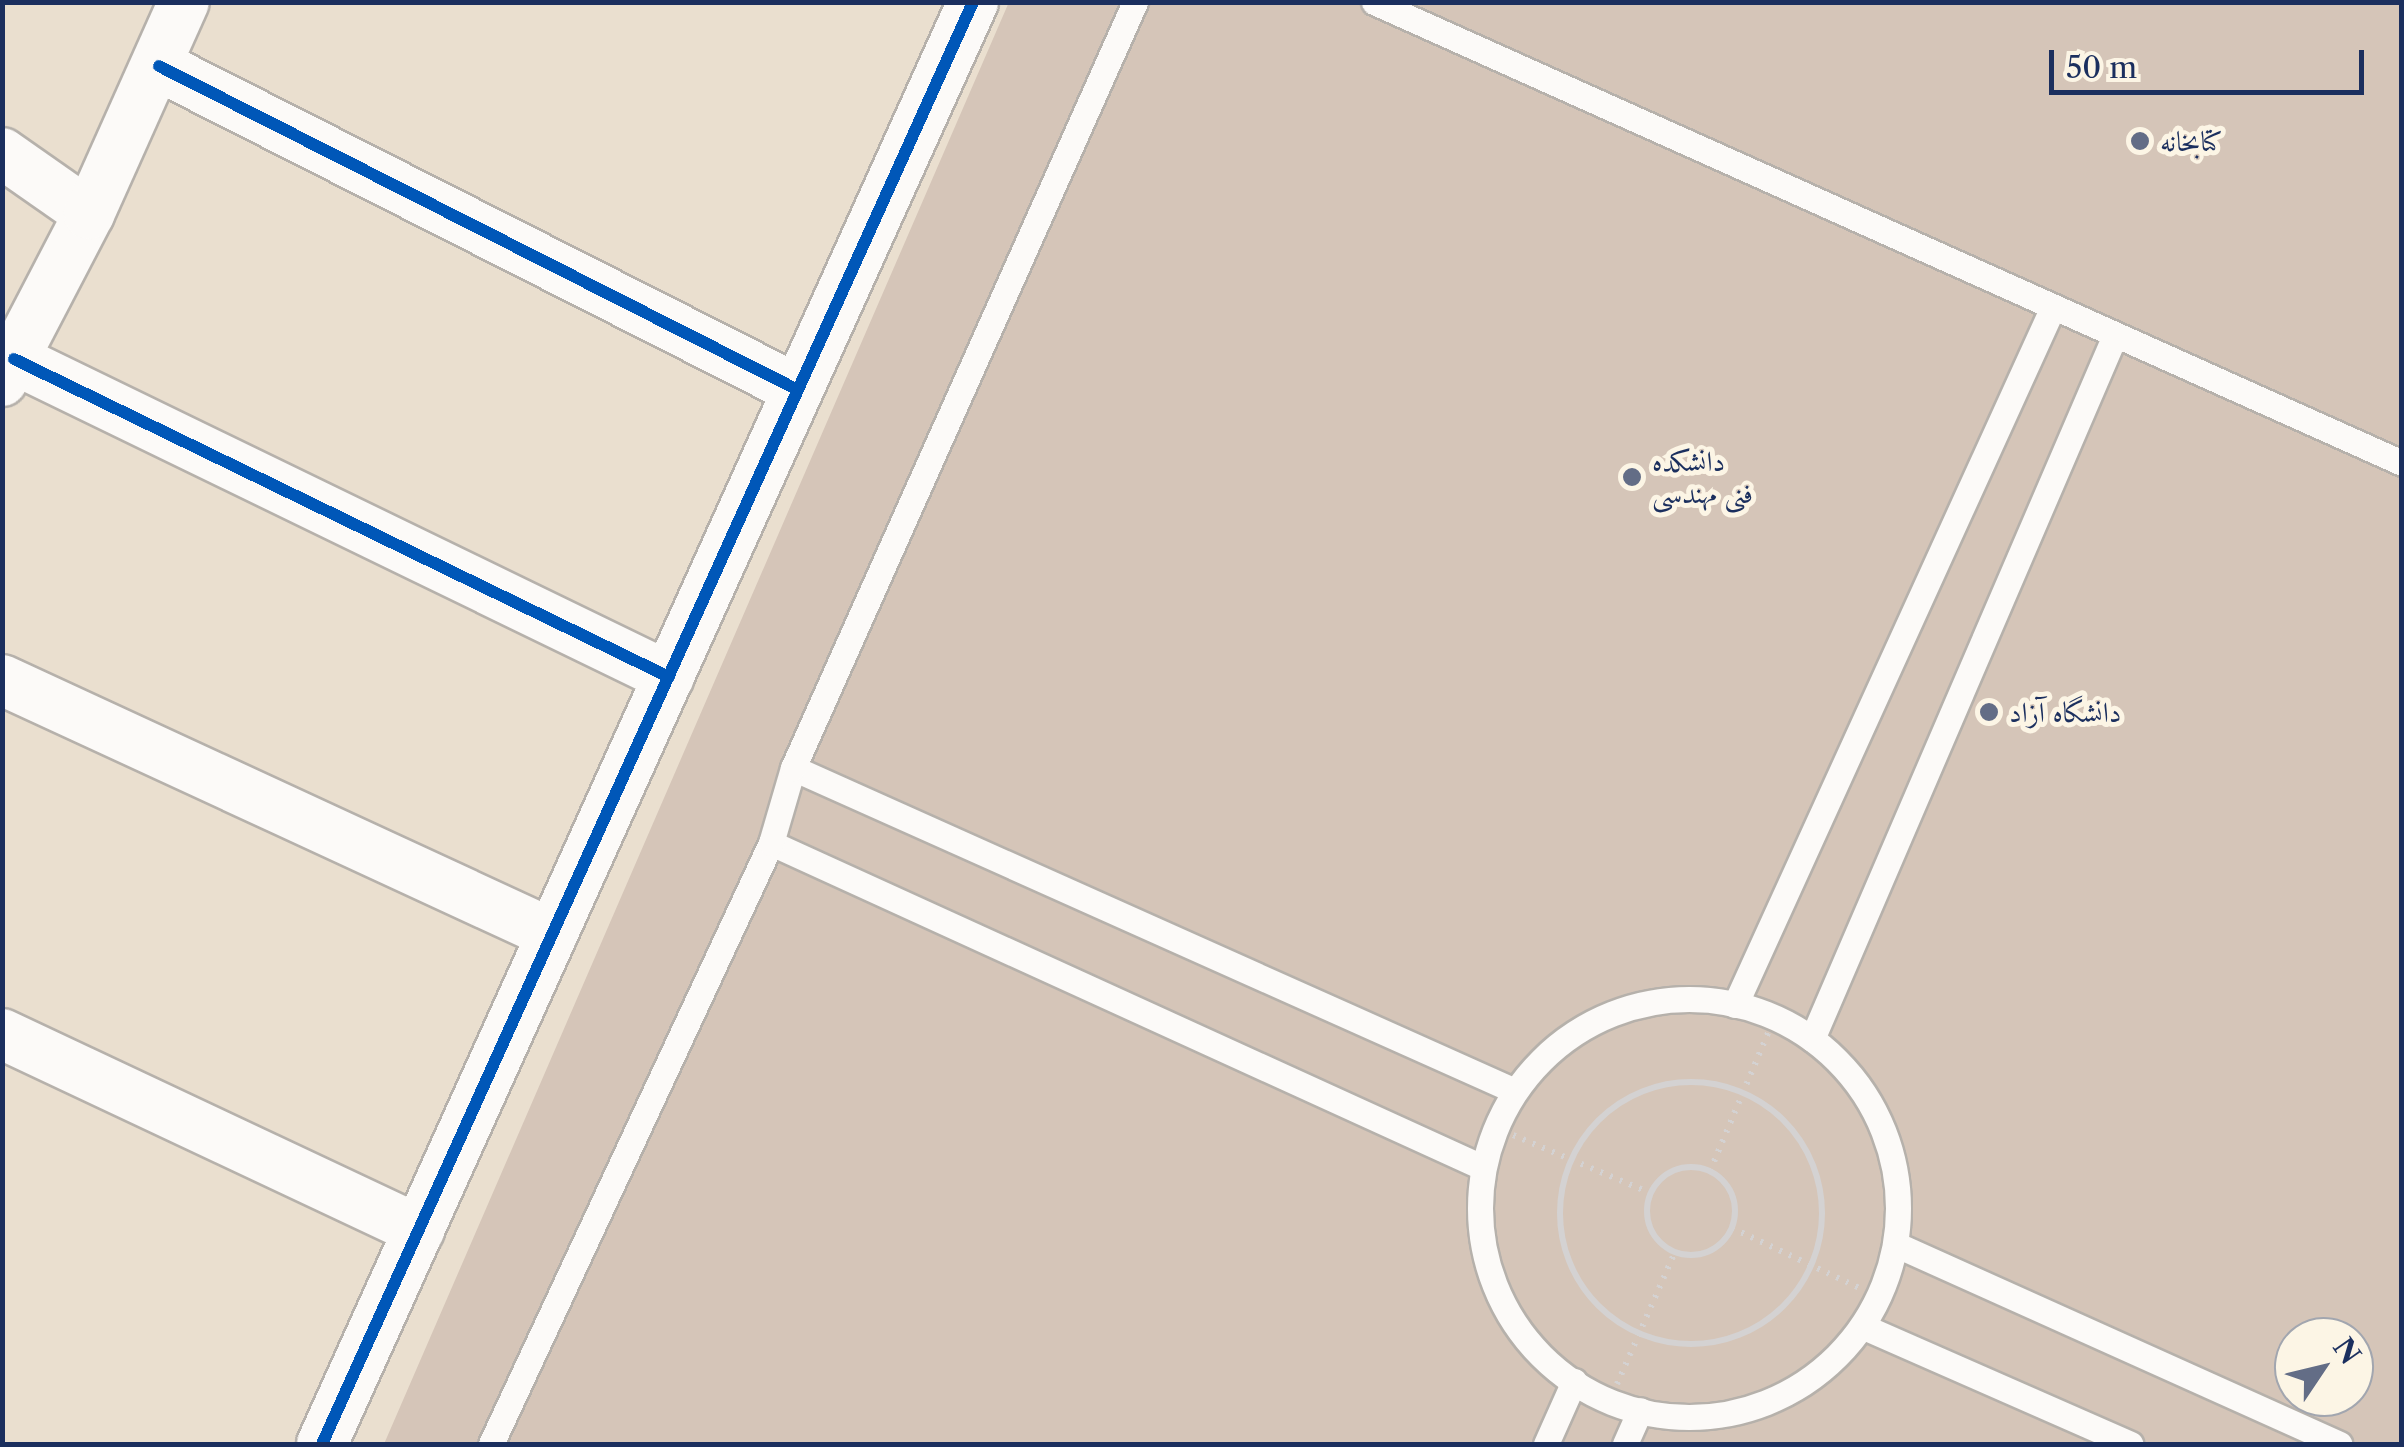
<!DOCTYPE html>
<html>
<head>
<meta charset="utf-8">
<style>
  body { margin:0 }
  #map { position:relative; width:2404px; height:1447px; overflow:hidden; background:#eadfcf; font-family:"Libre Caslon Text",Amiri,serif }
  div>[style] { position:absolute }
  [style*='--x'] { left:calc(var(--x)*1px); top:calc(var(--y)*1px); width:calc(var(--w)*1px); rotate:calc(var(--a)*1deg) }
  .building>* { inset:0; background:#d5c5b8 }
  .path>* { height:6px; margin-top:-3px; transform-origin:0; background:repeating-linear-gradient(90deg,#d4d2d2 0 2.5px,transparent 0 10.5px) }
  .path>.ring { margin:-3px; padding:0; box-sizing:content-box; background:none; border:6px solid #d4d2d2; border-radius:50% }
  .roads { filter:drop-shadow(2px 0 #b6b1ab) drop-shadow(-2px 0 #b6b1ab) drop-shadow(0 2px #b6b1ab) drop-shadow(0 -2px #b6b1ab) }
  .service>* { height:25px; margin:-12.5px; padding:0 12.5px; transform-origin:12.5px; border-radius:12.5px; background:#fcfaf8 }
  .service>.ring { margin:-12.5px; padding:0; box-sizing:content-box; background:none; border:25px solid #fcfaf8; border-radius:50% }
  .minor>* { height:50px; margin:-25px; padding:0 25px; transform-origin:25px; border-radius:25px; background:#fcfaf8 }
  .cycleway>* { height:12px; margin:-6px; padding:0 6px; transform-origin:6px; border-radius:6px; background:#0057b8 }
  .dots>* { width:28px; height:28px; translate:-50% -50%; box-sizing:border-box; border:5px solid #fcf5e5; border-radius:50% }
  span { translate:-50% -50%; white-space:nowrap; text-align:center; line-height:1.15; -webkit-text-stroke:10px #fcf5e5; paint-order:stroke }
  .poi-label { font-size:28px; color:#1b2f5e }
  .left { translate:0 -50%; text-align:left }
  .frame { position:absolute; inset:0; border:5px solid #1b2f5e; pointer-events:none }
  .north { position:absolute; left:2274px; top:1317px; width:100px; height:100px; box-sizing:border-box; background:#fcf5e5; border:2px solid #a2a6af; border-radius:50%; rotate:55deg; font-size:28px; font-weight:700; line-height:40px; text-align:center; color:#1b2f5e }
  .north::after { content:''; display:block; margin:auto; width:35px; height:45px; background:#636d86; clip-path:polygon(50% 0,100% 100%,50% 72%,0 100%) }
  .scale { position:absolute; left:2049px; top:50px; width:315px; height:45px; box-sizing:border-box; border:5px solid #1b2f5e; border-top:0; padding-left:12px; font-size:30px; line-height:35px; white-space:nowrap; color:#1b2f5e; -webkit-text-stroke:8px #fcf5e5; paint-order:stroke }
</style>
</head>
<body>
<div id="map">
  <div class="building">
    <i style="clip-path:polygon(evenodd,1009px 2px,2402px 2px,2402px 1444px,384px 1444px,1009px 2px,2294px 1337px,2354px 1337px,2354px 1397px,2294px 1397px,2294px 1337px)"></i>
  </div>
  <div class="path">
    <i class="ring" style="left:1560px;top:1082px;width:256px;height:256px"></i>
    <i style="--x:1494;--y:1127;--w:169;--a:22.9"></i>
    <i class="ring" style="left:1647px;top:1167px;width:82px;height:82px"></i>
    <i style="--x:1710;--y:1171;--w:168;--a:-67.2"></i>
    <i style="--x:1732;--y:1228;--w:153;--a:25.2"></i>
    <i style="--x:1617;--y:1384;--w:144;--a:-66.3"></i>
  </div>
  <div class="roads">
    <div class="service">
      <i style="--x:1374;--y:2;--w:1127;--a:24.15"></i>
      <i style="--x:793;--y:768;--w:789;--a:24.1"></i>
      <i style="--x:771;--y:843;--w:781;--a:24.5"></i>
      <i class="ring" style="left:1480px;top:999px;width:393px;height:393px"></i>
      <i style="--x:1735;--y:1005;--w:767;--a:-65.51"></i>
      <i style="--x:1812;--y:1039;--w:766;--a:-66.71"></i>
      <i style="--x:1897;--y:1245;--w:485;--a:24.2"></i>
      <i style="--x:1864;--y:1327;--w:291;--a:23.7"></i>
      <i style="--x:491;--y:1444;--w:663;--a:-65.02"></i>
      <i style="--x:771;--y:843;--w:78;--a:-73.7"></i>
      <i style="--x:793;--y:768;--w:839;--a:-65.94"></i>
      <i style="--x:1546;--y:1444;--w:69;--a:-66"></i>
      <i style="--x:1625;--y:1444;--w:37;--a:-66"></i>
    </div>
    <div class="minor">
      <i style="--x:159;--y:66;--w:716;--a:26.89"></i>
      <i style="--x:2;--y:153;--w:106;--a:35"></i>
      <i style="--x:14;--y:359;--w:728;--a:25.9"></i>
      <i style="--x:2;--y:381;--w:188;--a:-62.5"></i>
      <i style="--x:89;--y:214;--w:232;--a:-65.9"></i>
      <i style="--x:2;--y:680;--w:606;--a:24.79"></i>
      <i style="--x:2;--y:1034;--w:461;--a:25.2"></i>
      <i style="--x:322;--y:1444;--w:1582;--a:-65.7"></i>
    </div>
  </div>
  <div class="cycleway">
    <i style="--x:159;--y:66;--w:716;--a:26.89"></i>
    <i style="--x:14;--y:359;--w:728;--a:25.9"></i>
    <i style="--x:322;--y:1444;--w:1582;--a:-65.7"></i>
  </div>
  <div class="dots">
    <i style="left:2140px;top:141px;background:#636d86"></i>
    <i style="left:1632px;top:477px;background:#636d86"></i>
    <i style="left:1989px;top:712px;background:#636d86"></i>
  </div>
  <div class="poi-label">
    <span class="left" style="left:2160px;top:141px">کتابخانه</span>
    <span class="left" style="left:1652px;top:477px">دانشکده<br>فنی مهندسی</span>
    <span class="left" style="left:2009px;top:712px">دانشگاه آزاد</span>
  </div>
  <div class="frame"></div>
  <div class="north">N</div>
  <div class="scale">50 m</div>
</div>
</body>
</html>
